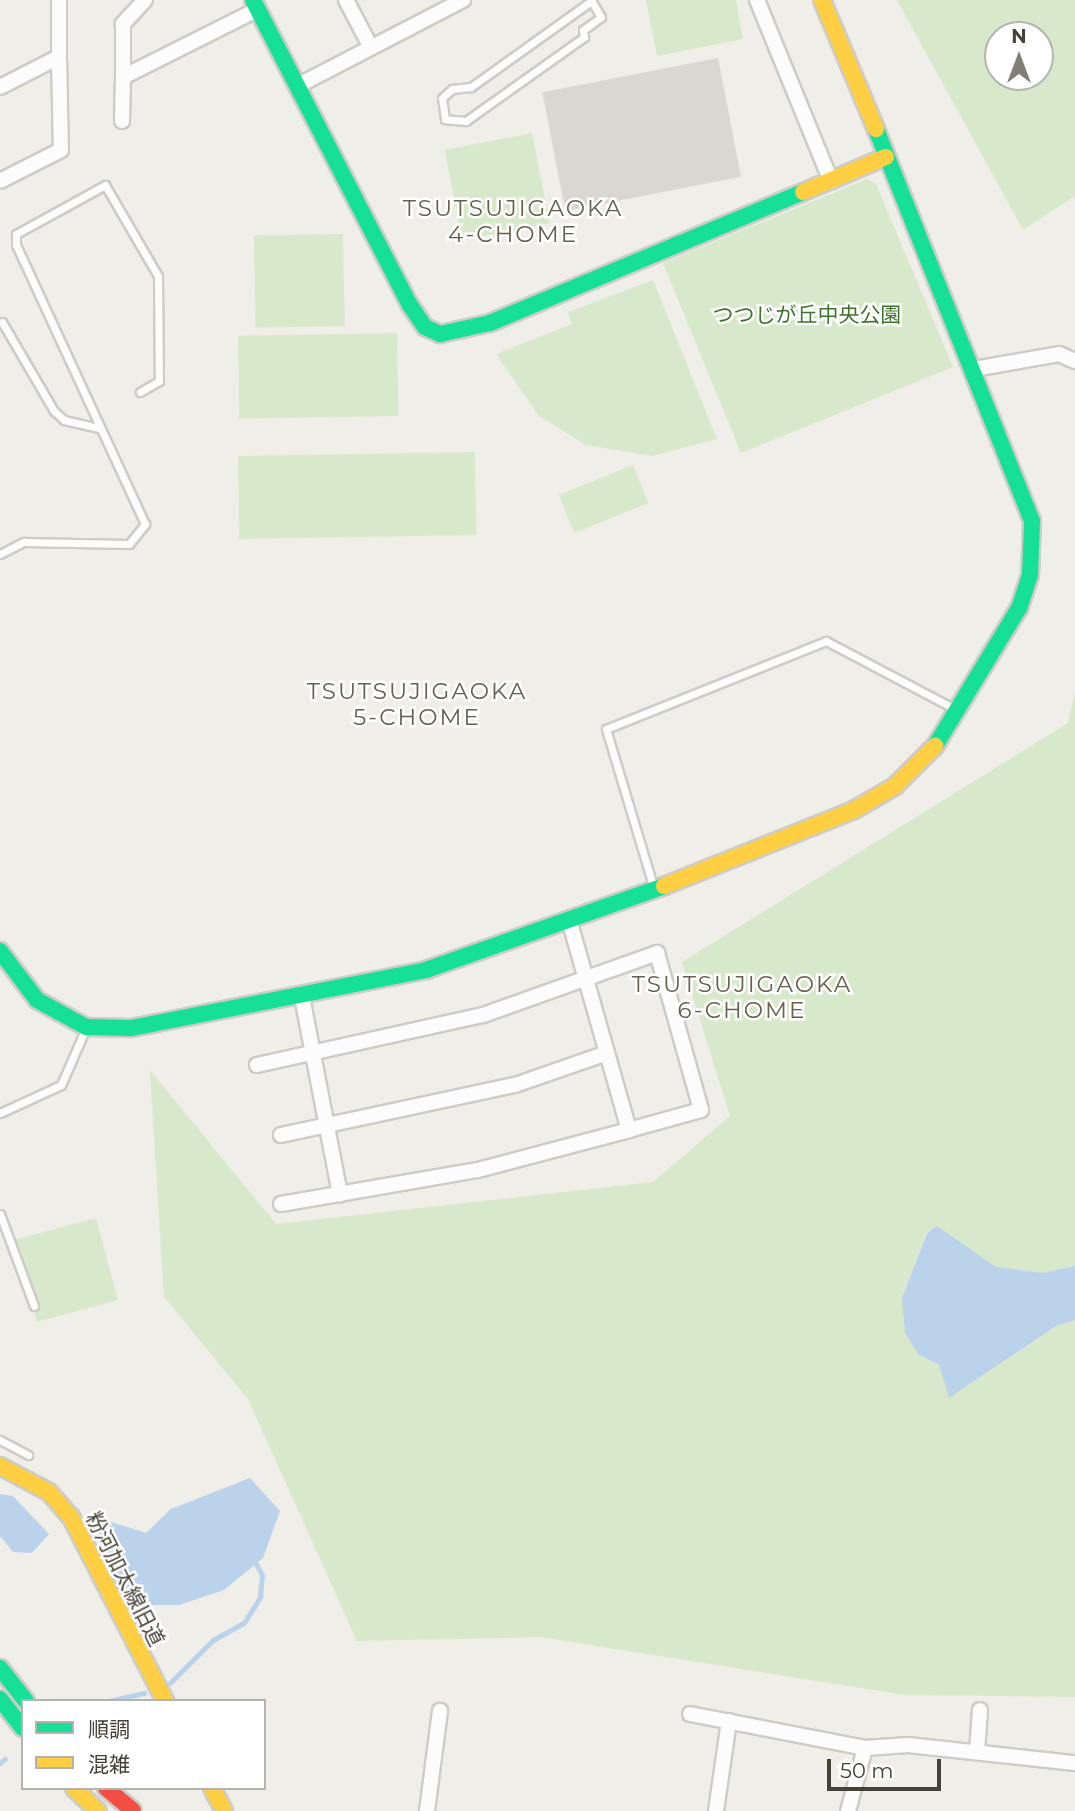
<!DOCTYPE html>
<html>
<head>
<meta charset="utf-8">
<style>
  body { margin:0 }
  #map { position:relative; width:1075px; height:1811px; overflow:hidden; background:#efeee9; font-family:Montserrat,"Noto Sans JP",sans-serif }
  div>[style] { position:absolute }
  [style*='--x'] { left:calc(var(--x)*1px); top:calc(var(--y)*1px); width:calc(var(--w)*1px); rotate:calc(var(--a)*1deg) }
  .green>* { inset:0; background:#d8e8ca; transform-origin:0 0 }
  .water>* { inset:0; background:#bbd2eb }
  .stream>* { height:4.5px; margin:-2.25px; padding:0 2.25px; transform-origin:2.25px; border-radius:2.25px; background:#bbd2eb }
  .building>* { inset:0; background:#d9d7d1; transform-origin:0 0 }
  .roads { filter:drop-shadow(2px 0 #cdccc7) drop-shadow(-2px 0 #cdccc7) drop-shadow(0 2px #cdccc7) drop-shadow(0 -2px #cdccc7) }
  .lane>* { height:7px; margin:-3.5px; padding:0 3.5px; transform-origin:3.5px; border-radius:3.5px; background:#fdfcfc }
  .street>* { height:14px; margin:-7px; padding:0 7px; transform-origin:7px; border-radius:7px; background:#fdfcfc }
  .fast>* { height:16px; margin:-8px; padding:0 8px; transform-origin:8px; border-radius:8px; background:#16e098 }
  .slow>* { height:16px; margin:-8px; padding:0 8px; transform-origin:8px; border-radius:8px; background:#ffcf43 }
  .jam>* { height:16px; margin:-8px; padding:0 8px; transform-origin:8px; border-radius:8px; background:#f24e42 }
  span { translate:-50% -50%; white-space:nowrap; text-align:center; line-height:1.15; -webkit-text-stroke:5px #fff; paint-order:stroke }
  .park-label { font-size:21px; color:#3e732c }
  .street-label { font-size:21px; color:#444136 }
  .neighbourhood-label { font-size:23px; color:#67604e; letter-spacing:2px }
  .legend { position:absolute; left:21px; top:1699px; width:245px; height:91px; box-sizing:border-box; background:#fff; border:2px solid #b4b3af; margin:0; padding:9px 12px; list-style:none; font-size:21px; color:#444136 }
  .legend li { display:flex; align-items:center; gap:14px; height:35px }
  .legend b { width:35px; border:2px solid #b4b3af }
  .north { position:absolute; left:984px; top:21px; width:70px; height:70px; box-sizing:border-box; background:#fff; border:2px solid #b4b3af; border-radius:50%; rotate:0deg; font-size:19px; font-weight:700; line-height:28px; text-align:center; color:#444136 }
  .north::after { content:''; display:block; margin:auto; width:24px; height:32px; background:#807e75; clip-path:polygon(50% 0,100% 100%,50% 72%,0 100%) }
  .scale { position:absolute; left:827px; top:1759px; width:114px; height:32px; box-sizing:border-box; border:4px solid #444136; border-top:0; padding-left:9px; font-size:21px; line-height:24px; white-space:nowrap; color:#444136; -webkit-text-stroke:5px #fff; paint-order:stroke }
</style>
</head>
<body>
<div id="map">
  <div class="green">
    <i style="clip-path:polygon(646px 0,736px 0,743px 39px,657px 56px)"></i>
    <i style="clip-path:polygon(evenodd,897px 0,1075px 0,1075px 196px,1023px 230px,897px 0,998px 35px,1040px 35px,1040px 77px,998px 77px,998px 35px)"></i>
    <i style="left:532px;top:133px;width:92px;height:89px;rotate:79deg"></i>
    <i style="clip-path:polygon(867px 179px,876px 184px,953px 367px,741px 453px,663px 263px)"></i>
    <i style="left:343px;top:234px;width:92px;height:89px;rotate:89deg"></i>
    <i style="clip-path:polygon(653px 280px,717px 439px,652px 456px,586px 445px,539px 416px,496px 354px,572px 324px,568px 312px)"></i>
    <i style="left:397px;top:333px;width:83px;height:159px;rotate:89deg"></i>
    <i style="left:475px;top:452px;width:83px;height:237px;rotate:89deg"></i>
    <i style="left:633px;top:465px;width:41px;height:80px;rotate:68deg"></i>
    <i style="clip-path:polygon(1075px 692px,1075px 1266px,1042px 1273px,996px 1267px,937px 1227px,926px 1233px,902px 1298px,918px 1354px,939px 1365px,949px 1398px,1056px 1326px,1075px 1320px,1075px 1697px,905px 1695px,540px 1637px,357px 1641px,248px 1399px,164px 1297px,150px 1070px,276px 1224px,653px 1182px,730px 1116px,682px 962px,1068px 723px)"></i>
    <i style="left:96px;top:1218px;width:85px;height:84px;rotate:75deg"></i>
  </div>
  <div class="water">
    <i style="clip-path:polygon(937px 1226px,996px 1267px,1042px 1273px,1075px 1266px,1075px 1320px,1056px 1326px,949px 1398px,939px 1365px,918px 1354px,905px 1333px,902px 1298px,927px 1233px)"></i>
    <i style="clip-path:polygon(250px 1478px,280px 1511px,263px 1558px,224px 1590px,179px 1605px,145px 1605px,120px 1587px,98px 1541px,99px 1518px,146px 1533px,171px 1509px)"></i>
    <i style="clip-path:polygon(0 1494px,13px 1496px,49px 1534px,32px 1553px,13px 1552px,0 1536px)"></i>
  </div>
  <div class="stream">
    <i style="--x:170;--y:1683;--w:61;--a:-45"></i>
    <i style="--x:213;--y:1640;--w:35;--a:-29"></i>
    <i style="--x:244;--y:1623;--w:31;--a:-58"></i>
    <i style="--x:260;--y:1597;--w:22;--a:-85"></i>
    <i style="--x:262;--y:1575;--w:18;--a:-119"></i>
    <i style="--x:109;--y:1701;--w:36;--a:-13"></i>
    <i style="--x:0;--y:1763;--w:6;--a:-39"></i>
  </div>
  <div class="building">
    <i style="left:718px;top:58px;width:121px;height:179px;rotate:79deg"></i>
  </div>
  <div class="roads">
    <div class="lane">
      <i style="--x:591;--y:0;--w:20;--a:60"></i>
      <i style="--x:601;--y:17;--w:22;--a:144"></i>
      <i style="--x:583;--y:30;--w:7;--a:82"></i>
      <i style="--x:584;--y:37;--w:145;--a:144.6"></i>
      <i style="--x:466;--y:121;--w:21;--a:-175"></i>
      <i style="--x:445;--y:119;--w:21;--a:-98"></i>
      <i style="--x:442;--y:98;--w:13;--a:-42"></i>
      <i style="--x:452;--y:89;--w:19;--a:-6"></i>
      <i style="--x:471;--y:87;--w:148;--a:-35.6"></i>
      <i style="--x:2;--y:322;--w:103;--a:59.7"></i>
      <i style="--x:54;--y:411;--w:13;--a:42"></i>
      <i style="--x:64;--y:420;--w:37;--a:13"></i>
      <i style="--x:0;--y:554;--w:27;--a:-27"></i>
      <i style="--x:24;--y:542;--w:105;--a:1.1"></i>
      <i style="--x:129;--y:544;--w:26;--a:-51"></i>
      <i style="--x:145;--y:524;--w:307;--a:-114.8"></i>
      <i style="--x:16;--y:245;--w:11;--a:-90"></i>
      <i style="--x:16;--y:234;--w:102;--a:-28.8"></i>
      <i style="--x:105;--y:185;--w:105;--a:59.8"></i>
      <i style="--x:158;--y:276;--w:105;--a:89.5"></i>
      <i style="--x:159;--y:381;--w:22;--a:150"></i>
      <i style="--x:654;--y:889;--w:167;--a:-106.7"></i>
      <i style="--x:606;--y:729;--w:237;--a:-21.8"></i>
      <i style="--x:826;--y:641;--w:148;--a:27.8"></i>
      <i style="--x:0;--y:1113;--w:67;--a:-24.7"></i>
      <i style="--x:61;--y:1085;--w:60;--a:-66.4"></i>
      <i style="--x:0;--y:1214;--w:98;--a:69.7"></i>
      <i style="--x:0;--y:1440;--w:32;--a:28"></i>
    </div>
    <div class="street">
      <i style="--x:59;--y:0;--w:57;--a:90"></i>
      <i style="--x:145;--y:0;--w:33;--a:133"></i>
      <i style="--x:123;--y:24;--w:53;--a:90"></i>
      <i style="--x:123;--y:77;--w:151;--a:-26.7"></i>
      <i style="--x:346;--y:0;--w:52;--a:62.4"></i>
      <i style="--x:757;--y:0;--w:196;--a:67.8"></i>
      <i style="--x:299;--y:85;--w:185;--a:-27.4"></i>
      <i style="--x:0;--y:87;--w:66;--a:-27"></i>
      <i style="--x:59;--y:57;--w:93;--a:88.8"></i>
      <i style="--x:61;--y:150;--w:68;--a:153.1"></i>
      <i style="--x:122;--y:121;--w:44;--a:-88.7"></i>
      <i style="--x:974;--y:369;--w:86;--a:-10"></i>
      <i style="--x:1059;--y:354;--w:17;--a:24"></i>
      <i style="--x:302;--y:997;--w:201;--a:79.1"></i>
      <i style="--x:257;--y:1065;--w:231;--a:-12.5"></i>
      <i style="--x:483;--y:1015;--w:185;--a:-19.6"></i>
      <i style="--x:657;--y:953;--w:163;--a:74.3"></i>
      <i style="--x:701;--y:1110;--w:75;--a:164.5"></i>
      <i style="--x:629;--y:1130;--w:80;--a:-105.9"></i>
      <i style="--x:281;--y:1135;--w:239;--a:-12.1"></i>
      <i style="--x:515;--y:1085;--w:97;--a:-19.2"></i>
      <i style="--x:607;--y:1053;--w:135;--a:-105.9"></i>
      <i style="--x:281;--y:1204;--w:200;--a:-9.8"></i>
      <i style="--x:478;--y:1170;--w:156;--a:-14.8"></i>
      <i style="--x:690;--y:1714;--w:178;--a:11"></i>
      <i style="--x:865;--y:1748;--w:65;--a:105.1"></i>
      <i style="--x:865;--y:1748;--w:43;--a:-4"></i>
      <i style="--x:908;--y:1745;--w:168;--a:6.2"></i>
      <i style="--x:977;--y:1752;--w:42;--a:-85.9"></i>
      <i style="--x:427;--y:1811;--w:101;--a:-82.6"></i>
      <i style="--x:716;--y:1811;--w:91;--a:-81.8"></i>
    </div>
    <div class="fast">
      <i style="--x:253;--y:0;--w:343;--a:62.8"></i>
      <i style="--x:410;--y:305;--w:27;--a:56"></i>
      <i style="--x:425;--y:327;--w:17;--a:25"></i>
      <i style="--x:440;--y:334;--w:51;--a:-12.4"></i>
      <i style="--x:490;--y:323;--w:339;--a:-22.7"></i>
      <i style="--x:876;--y:129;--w:422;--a:68.3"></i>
      <i style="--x:1032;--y:521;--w:54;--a:92.1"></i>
      <i style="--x:1030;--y:575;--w:35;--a:108"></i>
      <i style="--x:1019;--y:608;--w:162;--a:121.3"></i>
      <i style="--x:0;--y:951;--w:61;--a:52.9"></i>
      <i style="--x:37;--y:1000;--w:56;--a:28.9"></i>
      <i style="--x:86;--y:1027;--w:45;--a:1.3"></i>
      <i style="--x:131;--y:1028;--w:301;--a:-11.1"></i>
      <i style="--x:426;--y:970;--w:252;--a:-19.4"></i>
      <i style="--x:0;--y:1668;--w:42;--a:51.8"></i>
      <i style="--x:0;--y:1699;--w:37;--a:52"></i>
    </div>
    <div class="slow">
      <i style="--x:822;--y:0;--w:140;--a:67.3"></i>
      <i style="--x:803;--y:192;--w:90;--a:-22.9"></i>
      <i style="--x:664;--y:886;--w:205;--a:-21.8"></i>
      <i style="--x:854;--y:810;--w:48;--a:-30.3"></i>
      <i style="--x:895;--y:786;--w:57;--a:-45"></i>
      <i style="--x:0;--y:1466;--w:55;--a:28"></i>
      <i style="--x:49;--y:1492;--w:33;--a:49"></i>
      <i style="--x:71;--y:1517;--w:207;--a:62.9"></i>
      <i style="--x:74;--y:1788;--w:33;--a:44"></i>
      <i style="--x:212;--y:1788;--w:26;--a:62"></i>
    </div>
    <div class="jam">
      <i style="--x:106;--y:1788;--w:35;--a:40"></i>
    </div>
  </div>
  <div class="park-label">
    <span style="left:807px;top:315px">つつじが丘中央公園</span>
  </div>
  <div class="street-label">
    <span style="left:125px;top:1579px;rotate:63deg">粉河加太線旧道</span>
  </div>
  <div class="neighbourhood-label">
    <span style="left:513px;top:221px">TSUTSUJIGAOKA<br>4-CHOME</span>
    <span style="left:417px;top:704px">TSUTSUJIGAOKA<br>5-CHOME</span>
    <span style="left:742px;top:997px">TSUTSUJIGAOKA<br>6-CHOME</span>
  </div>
  <ul class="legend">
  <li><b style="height:9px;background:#16e098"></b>順調</li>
  <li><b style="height:9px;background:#ffcf43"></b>混雑</li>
  </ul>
  <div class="north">N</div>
  <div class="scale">50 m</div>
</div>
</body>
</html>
